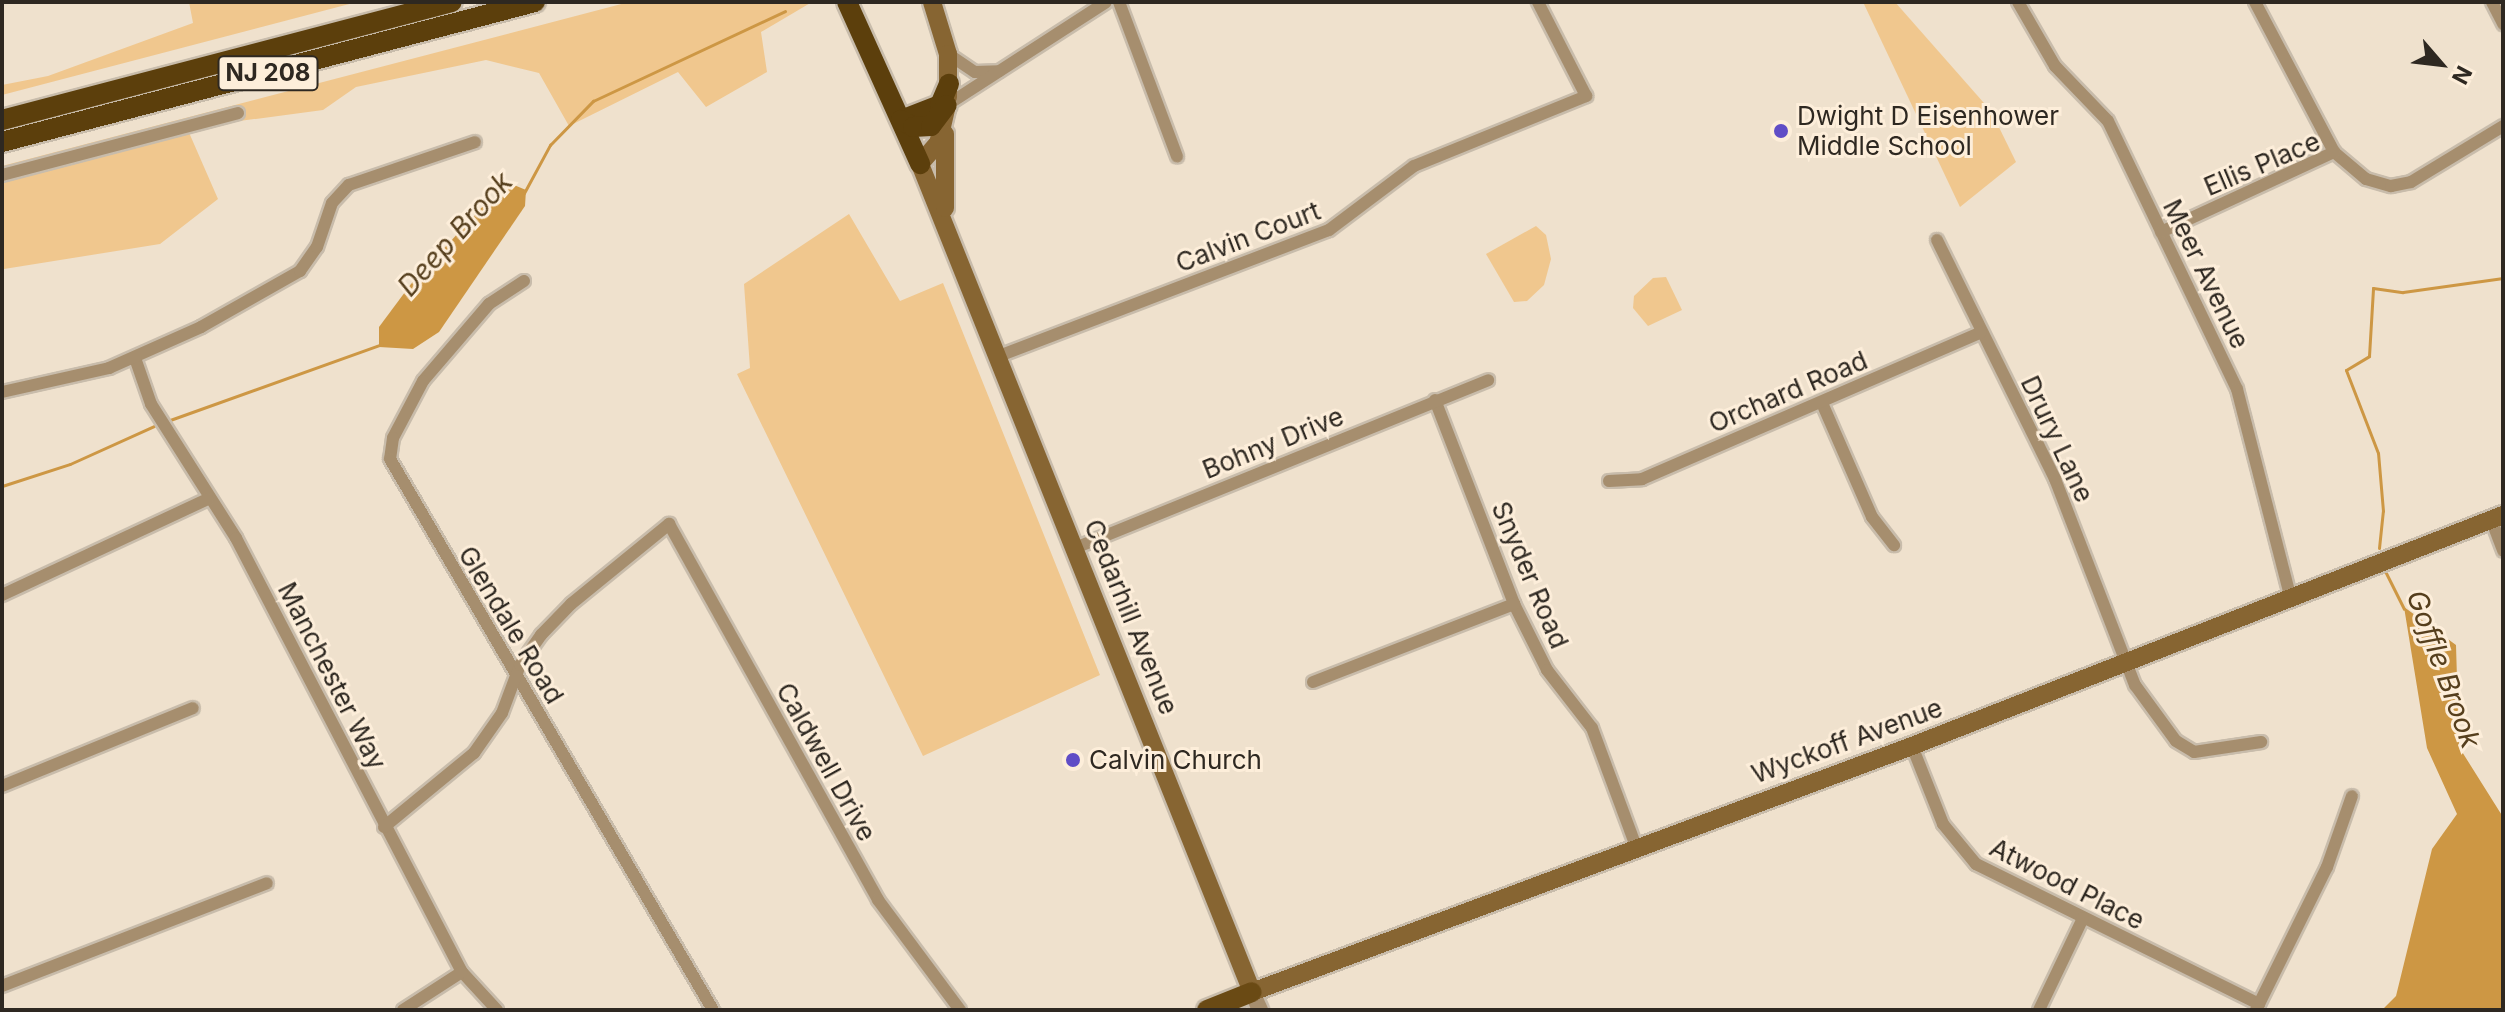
<!DOCTYPE html>
<html>
<head>
<meta charset="utf-8">
<style>
  body { margin:0 }
  #map { position:relative; width:2505px; height:1012px; overflow:hidden; background:#efe1cd; font-family:Inter,sans-serif }
  div>[style] { position:absolute }
  [style*='--x'] { left:calc(var(--x)*1px); top:calc(var(--y)*1px); width:calc(var(--w)*1px); rotate:calc(var(--a)*1deg) }
  .green>* { inset:0; background:#f0c78e }
  .water>* { inset:0; background:#cd9744 }
  .stream>* { height:3px; margin:-1.5px; padding:0 1.5px; transform-origin:1.5px; border-radius:1.5px; background:#cd9744 }
  .roads { filter:drop-shadow(2px 0 #c8bcab) drop-shadow(-2px 0 #c8bcab) drop-shadow(0 2px #c8bcab) drop-shadow(0 -2px #c8bcab) }
  .minor>* { height:12px; margin:-6px; padding:0 6px; transform-origin:6px; border-radius:6px; background:#a68e6e }
  .tertiary>* { height:16px; margin:-8px; padding:0 8px; transform-origin:8px; border-radius:8px; background:#a68e6e }
  .secondary>* { height:18px; margin:-9px; padding:0 9px; transform-origin:9px; border-radius:9px; background:#876532 }
  .primary>* { height:20px; margin:-10px; padding:0 10px; transform-origin:10px; border-radius:10px; background:#6a4a14 }
  .trunk>* { height:20px; margin:-10px; padding:0 10px; transform-origin:10px; border-radius:10px; background:#5c3f0c }
  .dots>* { width:22px; height:22px; translate:-50% -50%; box-sizing:border-box; border:4px solid #fdeeda; border-radius:50% }
  span { translate:-50% -50%; white-space:nowrap; text-align:center; line-height:1.15; -webkit-text-stroke:6px #fdeeda; paint-order:stroke }
  .shield-label span { padding:2px 6px; background:#fdeeda; border:2px solid; border-radius:6px; -webkit-text-stroke-width:0 }
  .shield-label { font-size:24px; color:#2e2821; font-weight:700 }
  .poi-label { font-size:26px; color:#2e2821 }
  .left { translate:0 -50%; text-align:left }
  .street-label { font-size:26px; color:#2e2821 }
  .water-label { font-size:28px; color:#563f1d; font-style:italic }
  .frame { position:absolute; inset:0; border:4px solid #2e2821; pointer-events:none }
  .north { position:absolute; left:2401px; top:24px; width:80px; height:80px; -webkit-text-stroke:6px #fdeeda; paint-order:stroke; rotate:118deg; font-size:22px; font-weight:700; line-height:32px; text-align:center; color:#2e2821 }
  .north::after { content:''; display:block; margin:auto; width:28px; height:36px; background:#2e2821; clip-path:polygon(50% 0,100% 100%,50% 72%,0 100%) }
</style>
</head>
<body>
<div id="map">
  <div class="green">
    <i style="clip-path:polygon(189px 2px,357px 2px,2px 95px,2px 85px,48px 76px,193px 23px)"></i>
    <i style="clip-path:polygon(629px 2px,812px 2px,761px 32px,767px 72px,706px 107px,678px 72px,569px 126px,539px 73px,486px 60px,356px 87px,323px 110px,187px 128px,218px 199px,160px 244px,4px 269px,2px 166px)"></i>
    <i style="clip-path:polygon(1863px 2px,1895px 2px,1991px 111px,2016px 162px,1960px 207px)"></i>
    <i style="clip-path:polygon(849px 214px,900px 301px,943px 283px,1100px 675px,923px 756px,737px 374px,750px 368px,744px 284px)"></i>
    <i style="clip-path:polygon(1536px 226px,1546px 235px,1551px 259px,1544px 285px,1527px 301px,1514px 302px,1486px 254px)"></i>
    <i style="clip-path:polygon(1666px 277px,1682px 310px,1648px 326px,1633px 308px,1634px 296px,1653px 278px)"></i>
  </div>
  <div class="water">
    <i style="clip-path:polygon(514px 185px,526px 190px,525px 206px,439px 332px,413px 349px,379px 347px,379px 327px,411px 284px,485px 204px)"></i>
    <i style="clip-path:polygon(2404px 607px,2456px 645px,2459px 747px,2503px 817px,2503px 1010px,2382px 1010px,2396px 996px,2432px 849px,2457px 814px,2427px 748px)"></i>
  </div>
  <div class="stream">
    <i style="--x:524;--y:193;--w:55;--a:-61.6"></i>
    <i style="--x:550;--y:145;--w:62;--a:-45.7"></i>
    <i style="--x:593;--y:101;--w:212;--a:-25.1"></i>
    <i style="--x:170;--y:420;--w:225;--a:-19.7"></i>
    <i style="--x:2;--y:486;--w:71;--a:-17.9"></i>
    <i style="--x:70;--y:464;--w:92;--a:-24.3"></i>
    <i style="--x:2379;--y:548;--w:37;--a:-84"></i>
    <i style="--x:2383;--y:511;--w:58;--a:-94.9"></i>
    <i style="--x:2378;--y:453;--w:89;--a:-111.1"></i>
    <i style="--x:2346;--y:370;--w:27;--a:-31"></i>
    <i style="--x:2369;--y:356;--w:68;--a:-86.6"></i>
    <i style="--x:2373;--y:288;--w:30;--a:8"></i>
    <i style="--x:2403;--y:292;--w:101;--a:-8"></i>
    <i style="--x:2386;--y:573;--w:40;--a:63.4"></i>
  </div>
  <div class="roads">
    <div class="minor">
      <i style="--x:1119;--y:2;--w:165;--a:69.4"></i>
      <i style="--x:2018;--y:2;--w:74;--a:60"></i>
      <i style="--x:2055;--y:66;--w:76;--a:46.1"></i>
      <i style="--x:2108;--y:121;--w:297;--a:64.3"></i>
      <i style="--x:2237;--y:389;--w:214;--a:75.6"></i>
      <i style="--x:2255;--y:2;--w:170;--a:62.2"></i>
      <i style="--x:2334;--y:152;--w:42;--a:40.2"></i>
      <i style="--x:2366;--y:179;--w:26;--a:16"></i>
      <i style="--x:2391;--y:186;--w:20;--a:-11"></i>
      <i style="--x:2411;--y:182;--w:108;--a:-31.3"></i>
      <i style="--x:2492;--y:2;--w:25;--a:63"></i>
      <i style="--x:948;--y:54;--w:32;--a:34"></i>
      <i style="--x:975;--y:72;--w:24;--a:-2"></i>
      <i style="--x:947;--y:105;--w:189;--a:-32.9"></i>
      <i style="--x:2;--y:175;--w:244;--a:-14.7"></i>
      <i style="--x:2161;--y:232;--w:191;--a:-24.8"></i>
      <i style="--x:1937;--y:240;--w:267;--a:63.7"></i>
      <i style="--x:2055;--y:479;--w:221;--a:68.8"></i>
      <i style="--x:2135;--y:685;--w:69;--a:53.8"></i>
      <i style="--x:2176;--y:741;--w:21;--a:31"></i>
      <i style="--x:2194;--y:752;--w:68;--a:-8.5"></i>
      <i style="--x:524;--y:281;--w:42;--a:146.7"></i>
      <i style="--x:489;--y:304;--w:101;--a:130.6"></i>
      <i style="--x:423;--y:381;--w:64;--a:117.8"></i>
      <i style="--x:393;--y:438;--w:21;--a:98"></i>
      <i style="--x:390;--y:459;--w:639;--a:59.62"></i>
      <i style="--x:999;--y:356;--w:353;--a:-20.9"></i>
      <i style="--x:1329;--y:230;--w:106;--a:-37"></i>
      <i style="--x:1414;--y:166;--w:186;--a:-22.1"></i>
      <i style="--x:1586;--y:96;--w:106;--a:-117.1"></i>
      <i style="--x:135;--y:358;--w:49;--a:70.8"></i>
      <i style="--x:151;--y:404;--w:159;--a:57.6"></i>
      <i style="--x:236;--y:538;--w:489;--a:62.5"></i>
      <i style="--x:462;--y:972;--w:52;--a:47.4"></i>
      <i style="--x:2;--y:392;--w:110;--a:-12.6"></i>
      <i style="--x:109;--y:368;--w:101;--a:-24"></i>
      <i style="--x:201;--y:327;--w:114;--a:-29.5"></i>
      <i style="--x:300;--y:271;--w:29;--a:-55"></i>
      <i style="--x:317;--y:247;--w:46;--a:-71.2"></i>
      <i style="--x:332;--y:203;--w:25;--a:-47"></i>
      <i style="--x:349;--y:185;--w:133;--a:-18.8"></i>
      <i style="--x:1435;--y:400;--w:219;--a:68.8"></i>
      <i style="--x:1514;--y:604;--w:74;--a:63.4"></i>
      <i style="--x:1547;--y:670;--w:73;--a:52.2"></i>
      <i style="--x:1592;--y:728;--w:126;--a:69.6"></i>
      <i style="--x:1822;--y:403;--w:124;--a:66.3"></i>
      <i style="--x:1872;--y:517;--w:36;--a:52"></i>
      <i style="--x:1609;--y:481;--w:33;--a:-3"></i>
      <i style="--x:1642;--y:479;--w:369;--a:-23.4"></i>
      <i style="--x:2491;--y:519;--w:34;--a:69"></i>
      <i style="--x:1075;--y:548;--w:446;--a:-22.1"></i>
      <i style="--x:2;--y:595;--w:227;--a:-25"></i>
      <i style="--x:1313;--y:682;--w:216;--a:-21.2"></i>
      <i style="--x:1912;--y:746;--w:84;--a:68.3"></i>
      <i style="--x:1943;--y:824;--w:52;--a:50.5"></i>
      <i style="--x:1976;--y:864;--w:316;--a:26.3"></i>
      <i style="--x:2;--y:786;--w:206;--a:-22.2"></i>
      <i style="--x:384;--y:827;--w:117;--a:-39.4"></i>
      <i style="--x:474;--y:753;--w:49;--a:-55"></i>
      <i style="--x:502;--y:713;--w:51;--a:-69.4"></i>
      <i style="--x:520;--y:665;--w:37;--a:-55"></i>
      <i style="--x:541;--y:635;--w:43;--a:-45.9"></i>
      <i style="--x:571;--y:604;--w:127;--a:-39.2"></i>
      <i style="--x:669;--y:524;--w:430;--a:60.9"></i>
      <i style="--x:878;--y:900;--w:137;--a:53.3"></i>
      <i style="--x:2;--y:986;--w:284;--a:-21.2"></i>
      <i style="--x:403;--y:1010;--w:70;--a:-32.8"></i>
      <i style="--x:2039;--y:1010;--w:102;--a:-64.4"></i>
      <i style="--x:2256;--y:1010;--w:160;--a:-63.6"></i>
      <i style="--x:2327;--y:867;--w:75;--a:-70.6"></i>
    </div>
    <div class="tertiary">
      <i style="--x:1252;--y:992;--w:20;--a:66"></i>
    </div>
    <div class="secondary">
      <i style="--x:932;--y:2;--w:54;--a:72.9"></i>
      <i style="--x:948;--y:54;--w:43;--a:90"></i>
      <i style="--x:947;--y:105;--w:39;--a:103"></i>
      <i style="--x:938;--y:143;--w:28;--a:131"></i>
      <i style="--x:920;--y:164;--w:892;--a:68.15"></i>
      <i style="--x:1252;--y:992;--w:704;--a:-20.44"></i>
      <i style="--x:1912;--y:746;--w:635;--a:-21.35"></i>
      <i style="--x:945;--y:208;--w:74;--a:-90"></i>
    </div>
    <div class="primary">
      <i style="--x:1207;--y:1010;--w:48;--a:-21.8"></i>
    </div>
    <div class="trunk">
      <i style="--x:847;--y:2;--w:178;--a:65.7"></i>
      <i style="--x:2;--y:120;--w:465;--a:-14.7"></i>
      <i style="--x:901;--y:120;--w:42;--a:-21"></i>
      <i style="--x:940;--y:105;--w:23;--a:-67"></i>
      <i style="--x:901;--y:120;--w:14;--a:30"></i>
      <i style="--x:913;--y:127;--w:18;--a:-3"></i>
      <i style="--x:931;--y:126;--w:26;--a:-53"></i>
      <i style="--x:2;--y:142;--w:551;--a:-14.72"></i>
    </div>
  </div>
  <div class="dots">
    <i style="left:1781px;top:131px;background:#604dc6"></i>
    <i style="left:1073px;top:760px;background:#604dc6"></i>
  </div>
  <div class="shield-label">
    <span style="left:268px;top:73px">NJ 208</span>
  </div>
  <div class="poi-label">
    <span class="left" style="left:1797px;top:131px">Dwight D Eisenhower<br>Middle School</span>
    <span class="left" style="left:1089px;top:760px">Calvin Church</span>
  </div>
  <div class="street-label">
    <span style="left:2262px;top:164px;rotate:-23deg">Ellis Place</span>
    <span style="left:1248px;top:237px;rotate:-21deg">Calvin Court</span>
    <span style="left:2206px;top:274px;rotate:64deg">Meer Avenue</span>
    <span style="left:1788px;top:392px;rotate:-23deg">Orchard Road</span>
    <span style="left:2057px;top:439px;rotate:65deg">Drury Lane</span>
    <span style="left:1273px;top:443px;rotate:-22deg">Bohny Drive</span>
    <span style="left:1530px;top:575px;rotate:67deg">Snyder Road</span>
    <span style="left:1131px;top:617px;rotate:68deg">Cedarhill Avenue</span>
    <span style="left:511px;top:625px;rotate:59deg">Glendale Road</span>
    <span style="left:332px;top:676px;rotate:63deg">Manchester Way</span>
    <span style="left:1847px;top:741px;rotate:-20deg">Wyckoff Avenue</span>
    <span style="left:826px;top:762px;rotate:61deg">Caldwell Drive</span>
    <span style="left:2067px;top:884px;rotate:27deg">Atwood Place</span>
  </div>
  <div class="water-label">
    <span style="left:455px;top:234px;rotate:-48deg">Deep Brook</span>
    <span style="left:2444px;top:669px;rotate:70deg">Goffle Brook</span>
  </div>
  <div class="frame"></div>
  <div class="north">N</div>
</div>
</body>
</html>
